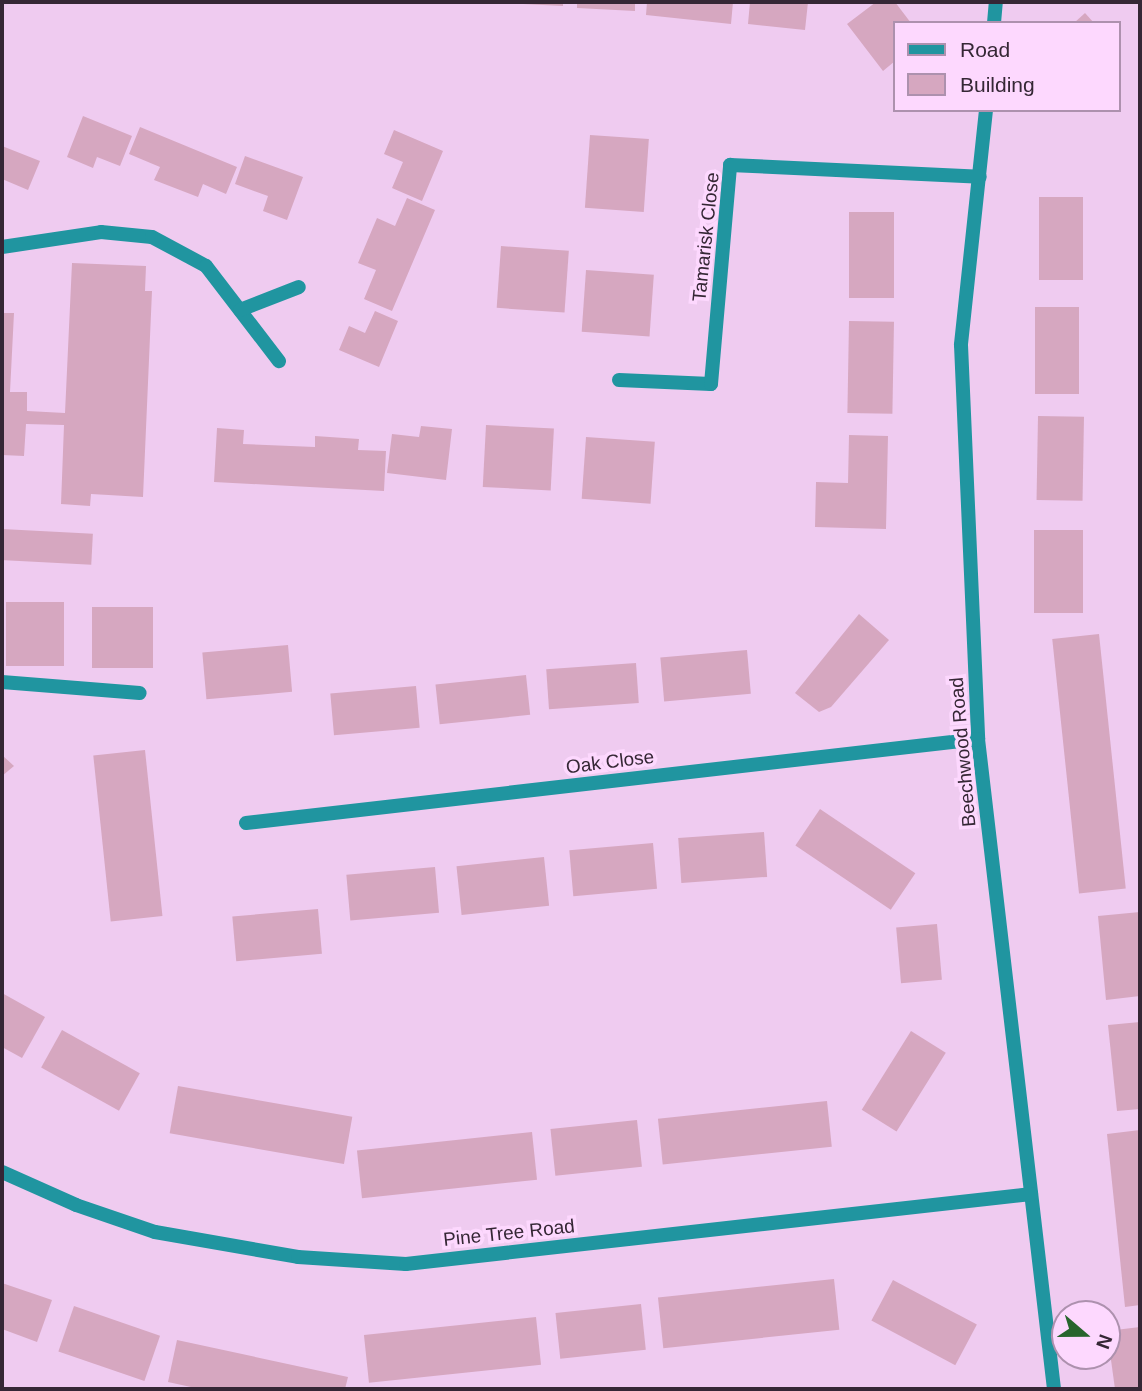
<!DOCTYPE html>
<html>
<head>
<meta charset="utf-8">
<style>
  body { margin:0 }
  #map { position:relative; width:1142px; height:1391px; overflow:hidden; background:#efcbf0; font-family:Arial,sans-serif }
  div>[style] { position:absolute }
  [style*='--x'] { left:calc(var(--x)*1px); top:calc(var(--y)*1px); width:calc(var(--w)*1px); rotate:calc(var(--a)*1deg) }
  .building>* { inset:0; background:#d6a7c0; transform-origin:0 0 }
  .minor>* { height:14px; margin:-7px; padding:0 7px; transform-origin:7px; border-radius:7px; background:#2095a0 }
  span { translate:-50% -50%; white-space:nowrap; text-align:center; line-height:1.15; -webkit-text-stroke:7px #fdd8fe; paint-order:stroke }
  .street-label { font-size:19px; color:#352735 }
  .frame { position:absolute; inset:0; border:4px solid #352735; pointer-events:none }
  .legend { position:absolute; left:893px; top:21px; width:228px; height:91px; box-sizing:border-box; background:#fdd8fe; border:2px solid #ad91ae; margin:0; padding:9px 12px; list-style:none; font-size:21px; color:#352735 }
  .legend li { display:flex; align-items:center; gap:14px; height:35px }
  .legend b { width:35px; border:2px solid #ad91ae }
  .north { position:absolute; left:1051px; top:1300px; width:70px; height:70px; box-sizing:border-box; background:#fdd8fe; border:2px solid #ad91ae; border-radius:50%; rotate:110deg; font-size:19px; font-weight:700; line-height:28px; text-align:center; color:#352735 }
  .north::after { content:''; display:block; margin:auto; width:24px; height:32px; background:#28652d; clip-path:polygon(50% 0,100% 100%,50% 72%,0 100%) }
</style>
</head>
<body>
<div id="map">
  <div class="building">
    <i style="clip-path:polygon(523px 2px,563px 2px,563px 6px,523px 4px)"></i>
    <i style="clip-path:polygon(577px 2px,635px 2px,635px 11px,577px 8px)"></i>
    <i style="clip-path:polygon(647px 2px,733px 2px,731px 24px,646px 15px)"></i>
    <i style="clip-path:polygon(750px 2px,808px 2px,805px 30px,748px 24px)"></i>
    <i style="clip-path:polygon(876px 2px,895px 2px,911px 23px,895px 23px,895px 61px,883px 71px,847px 24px)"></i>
    <i style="clip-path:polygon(1085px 13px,1094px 23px,1074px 23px)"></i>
    <i style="clip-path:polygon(83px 116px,132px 136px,120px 166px,97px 157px,93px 168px,67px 157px)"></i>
    <i style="clip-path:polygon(140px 127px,237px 167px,226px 194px,203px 184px,198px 197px,154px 180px,160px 167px,129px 154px)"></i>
    <i style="clip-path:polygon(394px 130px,443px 151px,422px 201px,392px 188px,403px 162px,384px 154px)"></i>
    <i style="left:590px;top:135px;width:59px;height:73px;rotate:4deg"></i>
    <i style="clip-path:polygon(2px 146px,40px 161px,28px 190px,2px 179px)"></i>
    <i style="clip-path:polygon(245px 156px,303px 177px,287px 220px,263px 211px,268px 196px,235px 184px)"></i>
    <i style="left:1039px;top:197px;width:44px;height:83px"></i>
    <i style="clip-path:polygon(407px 198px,435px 210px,392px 311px,364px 299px,376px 270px,358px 263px,377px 218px,395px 226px)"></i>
    <i style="left:849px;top:212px;width:45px;height:86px"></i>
    <i style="left:501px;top:246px;width:68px;height:62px;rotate:4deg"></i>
    <i style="clip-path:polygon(72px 263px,146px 266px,145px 291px,152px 291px,143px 497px,91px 494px,90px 506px,61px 504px,64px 425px,26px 424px,24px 456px,2px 455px,2px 313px,14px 313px,10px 392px,27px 392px,27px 411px,65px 413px)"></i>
    <i style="left:586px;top:270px;width:68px;height:62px;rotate:4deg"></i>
    <i style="left:1035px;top:307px;width:44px;height:87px"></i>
    <i style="clip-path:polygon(375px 311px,398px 321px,379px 367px,339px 350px,349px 326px,365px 333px)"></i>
    <i style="left:849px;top:321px;width:45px;height:92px;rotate:1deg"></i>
    <i style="left:1038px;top:416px;width:46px;height:84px;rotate:1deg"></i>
    <i style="left:486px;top:425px;width:68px;height:62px;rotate:3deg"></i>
    <i style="clip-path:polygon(421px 426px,452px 429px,446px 480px,387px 473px,392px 434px,419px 437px)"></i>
    <i style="clip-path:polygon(217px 428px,244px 430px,243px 444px,315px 447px,315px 436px,359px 439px,358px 450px,386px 451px,384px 491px,214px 482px)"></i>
    <i style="clip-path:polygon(849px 435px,888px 436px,886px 529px,815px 527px,816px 482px,848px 483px)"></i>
    <i style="left:586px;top:437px;width:69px;height:62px;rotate:4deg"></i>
    <i style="left:2px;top:529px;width:91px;height:31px;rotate:3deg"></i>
    <i style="left:1034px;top:530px;width:49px;height:83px"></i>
    <i style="left:6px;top:602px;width:58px;height:64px"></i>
    <i style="left:92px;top:607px;width:61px;height:61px"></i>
    <i style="clip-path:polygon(859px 614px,889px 640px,831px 707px,819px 712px,795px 693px)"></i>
    <i style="left:1099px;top:634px;width:256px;height:47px;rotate:84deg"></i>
    <i style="left:288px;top:645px;width:47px;height:86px;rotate:85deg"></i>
    <i style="left:747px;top:650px;width:44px;height:87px;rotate:85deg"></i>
    <i style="left:636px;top:663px;width:40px;height:90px;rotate:86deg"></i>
    <i style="left:526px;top:675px;width:40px;height:91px;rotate:84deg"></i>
    <i style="left:416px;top:686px;width:42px;height:86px;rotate:85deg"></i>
    <i style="left:145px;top:750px;width:167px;height:52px;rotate:84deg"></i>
    <i style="clip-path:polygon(2px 755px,14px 766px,2px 776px)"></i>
    <i style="left:820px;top:809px;width:115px;height:44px;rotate:34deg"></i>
    <i style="left:764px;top:832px;width:45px;height:86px;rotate:86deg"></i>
    <i style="left:653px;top:843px;width:46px;height:84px;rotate:85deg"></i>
    <i style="left:544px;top:857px;width:49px;height:88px;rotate:84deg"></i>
    <i style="left:435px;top:867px;width:46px;height:89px;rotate:85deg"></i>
    <i style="left:318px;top:909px;width:45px;height:86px;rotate:85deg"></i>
    <i style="clip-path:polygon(1140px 912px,1140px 996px,1106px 1000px,1098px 916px)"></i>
    <i style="left:937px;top:924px;width:56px;height:41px;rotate:85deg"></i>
    <i style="clip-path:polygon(2px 993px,45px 1017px,22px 1058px,2px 1047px)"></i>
    <i style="clip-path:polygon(1140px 1022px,1140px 1109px,1117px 1111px,1108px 1025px)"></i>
    <i style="left:62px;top:1030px;width:89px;height:43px;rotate:29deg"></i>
    <i style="left:911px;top:1031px;width:41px;height:93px;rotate:32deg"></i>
    <i style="left:178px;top:1086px;width:177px;height:48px;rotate:10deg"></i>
    <i style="left:827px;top:1101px;width:46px;height:170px;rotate:84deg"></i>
    <i style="left:637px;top:1120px;width:47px;height:87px;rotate:84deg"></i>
    <i style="clip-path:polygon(1140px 1130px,1140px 1305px,1125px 1307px,1107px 1134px)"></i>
    <i style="left:532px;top:1132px;width:48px;height:176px;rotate:84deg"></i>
    <i style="left:834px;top:1279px;width:51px;height:177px;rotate:84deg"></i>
    <i style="left:893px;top:1280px;width:95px;height:46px;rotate:28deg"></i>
    <i style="clip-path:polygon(2px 1283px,52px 1300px,37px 1342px,2px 1329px)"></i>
    <i style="left:641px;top:1304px;width:46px;height:86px;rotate:84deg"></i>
    <i style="left:74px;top:1306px;width:91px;height:48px;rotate:19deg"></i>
    <i style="left:536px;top:1317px;width:48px;height:173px;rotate:84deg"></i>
    <i style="clip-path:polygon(1140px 1327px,1140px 1389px,1115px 1389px,1107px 1331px)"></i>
    <i style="clip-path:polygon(177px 1340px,348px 1377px,345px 1389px,200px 1389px,168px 1382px)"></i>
  </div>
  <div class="minor">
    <i style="--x:994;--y:23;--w:21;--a:-85"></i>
    <i style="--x:986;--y:110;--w:236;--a:96.1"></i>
    <i style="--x:961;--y:345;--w:394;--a:87.5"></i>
    <i style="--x:978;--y:739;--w:654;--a:83.33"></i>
    <i style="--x:2;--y:247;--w:100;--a:-8.6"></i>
    <i style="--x:101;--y:232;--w:51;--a:5.6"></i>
    <i style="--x:152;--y:237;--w:61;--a:28.2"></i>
    <i style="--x:206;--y:266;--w:120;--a:52.5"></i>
    <i style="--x:240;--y:310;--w:63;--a:-21.3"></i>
    <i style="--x:619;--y:380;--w:92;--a:2.5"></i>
    <i style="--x:711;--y:384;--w:220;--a:-85"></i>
    <i style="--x:730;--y:165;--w:250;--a:2.7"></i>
    <i style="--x:2;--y:682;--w:138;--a:4.6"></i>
    <i style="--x:246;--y:823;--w:737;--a:-6.55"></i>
    <i style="--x:2;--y:1172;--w:81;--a:24"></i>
    <i style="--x:76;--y:1205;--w:83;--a:18.9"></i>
    <i style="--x:155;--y:1232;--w:145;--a:9.9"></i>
    <i style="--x:298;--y:1257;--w:108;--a:3.7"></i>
    <i style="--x:406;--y:1264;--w:629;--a:-6.39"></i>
  </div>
  <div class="street-label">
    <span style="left:706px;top:237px;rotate:-84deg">Tamarisk Close</span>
    <span style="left:963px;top:752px;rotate:-95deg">Beechwood Road</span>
    <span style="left:610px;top:762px;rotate:-7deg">Oak Close</span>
    <span style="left:509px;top:1233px;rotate:-6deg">Pine Tree Road</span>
  </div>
  <div class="frame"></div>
  <ul class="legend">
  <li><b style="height:9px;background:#2095a0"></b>Road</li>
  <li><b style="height:19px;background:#d6a7c0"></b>Building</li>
  </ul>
  <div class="north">N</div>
</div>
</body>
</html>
